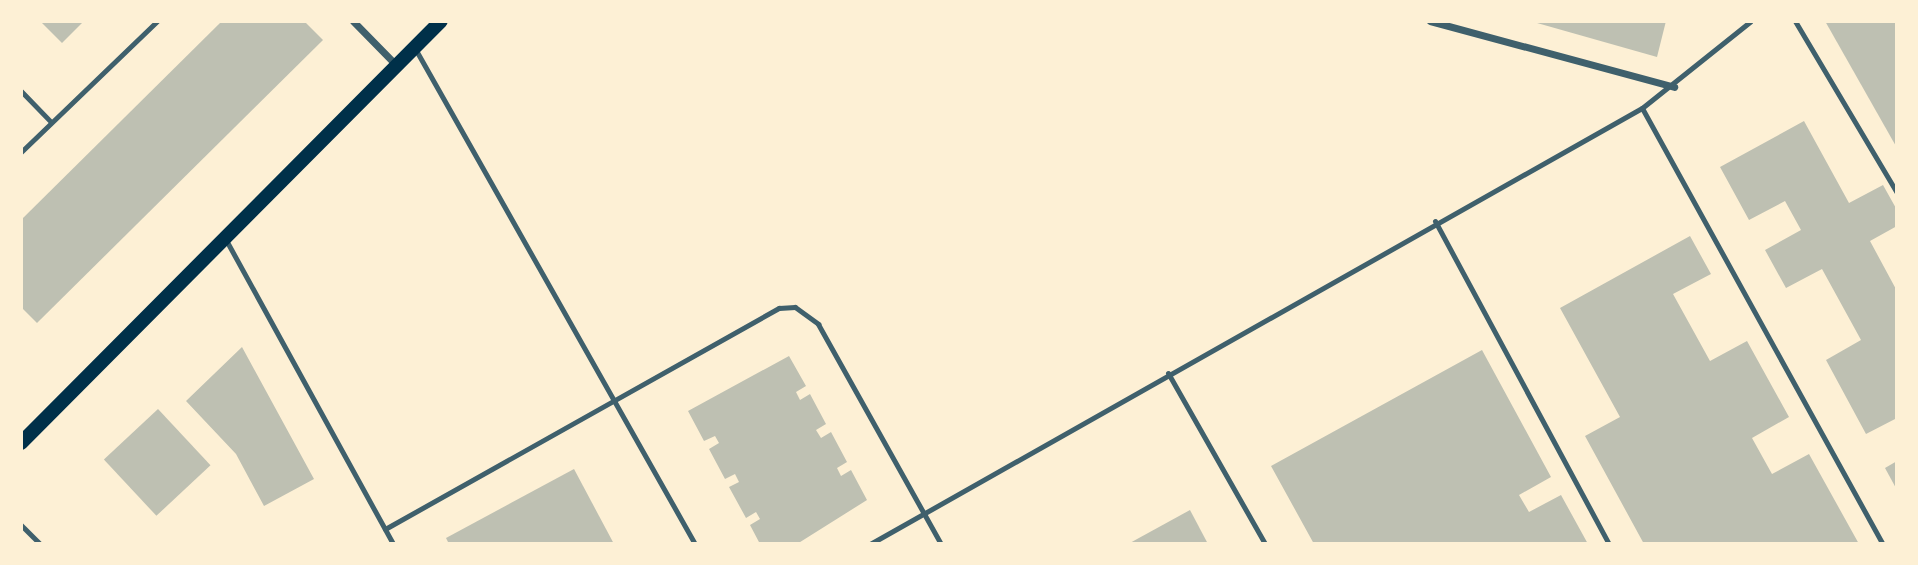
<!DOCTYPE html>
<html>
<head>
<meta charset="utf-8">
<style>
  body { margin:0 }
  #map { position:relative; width:1918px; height:565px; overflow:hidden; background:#fdf0d5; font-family:Signika,sans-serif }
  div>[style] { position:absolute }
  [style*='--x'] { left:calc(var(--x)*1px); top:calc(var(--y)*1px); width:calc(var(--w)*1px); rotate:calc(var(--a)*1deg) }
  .building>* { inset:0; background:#bec0b2; transform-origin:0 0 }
  .service>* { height:5px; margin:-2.5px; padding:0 2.5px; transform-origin:2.5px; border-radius:2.5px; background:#3f606c }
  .minor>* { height:7px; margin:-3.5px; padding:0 3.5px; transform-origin:3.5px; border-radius:3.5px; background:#3f606c }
  .secondary>* { height:14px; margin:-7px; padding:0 7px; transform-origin:7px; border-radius:7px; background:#003049 }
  span { translate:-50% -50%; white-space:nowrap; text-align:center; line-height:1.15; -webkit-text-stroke:5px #fdf0d5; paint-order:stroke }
  .frame { position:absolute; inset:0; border:23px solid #fdf0d5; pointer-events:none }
</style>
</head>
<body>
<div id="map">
  <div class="building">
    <i style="clip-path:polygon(40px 21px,84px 21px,62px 43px)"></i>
    <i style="clip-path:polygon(222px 21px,304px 21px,323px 40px,37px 323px,21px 307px,21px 220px)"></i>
    <i style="clip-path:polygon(1530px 21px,1666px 21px,1657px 57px)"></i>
    <i style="clip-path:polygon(1825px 21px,1897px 21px,1897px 148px)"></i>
    <i style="clip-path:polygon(1804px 121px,1849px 203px,1883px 185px,1897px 210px,1897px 226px,1870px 241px,1897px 291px,1897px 418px,1866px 434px,1826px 360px,1861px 340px,1822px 269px,1786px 288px,1765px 250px,1801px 230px,1785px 201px,1749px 220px,1720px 167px)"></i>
    <i style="clip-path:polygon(1690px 236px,1711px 274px,1673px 294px,1710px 361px,1747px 341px,1789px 417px,1752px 438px,1772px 474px,1809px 454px,1859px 544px,1644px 544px,1585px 436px,1620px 417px,1560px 308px)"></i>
    <i style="clip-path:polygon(242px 347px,314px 479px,264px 506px,236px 454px,186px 401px)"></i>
    <i style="clip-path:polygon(1482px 350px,1551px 477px,1519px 495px,1529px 512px,1561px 495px,1588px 544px,1314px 544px,1271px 466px)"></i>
    <i style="clip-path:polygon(789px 356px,806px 386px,796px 392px,800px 400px,810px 394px,826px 424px,816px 430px,821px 438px,831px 432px,847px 462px,837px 468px,841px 476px,851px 470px,867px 500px,797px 544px,760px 544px,750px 525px,760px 519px,756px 512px,746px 518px,729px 487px,739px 482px,735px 474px,725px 479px,709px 449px,719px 443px,715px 436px,704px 441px,688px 411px)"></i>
    <i style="left:158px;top:409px;width:77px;height:74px;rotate:47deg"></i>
    <i style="clip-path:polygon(1897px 461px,1897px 490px,1885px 468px)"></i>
    <i style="clip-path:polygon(574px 469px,614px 544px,449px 544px,446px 538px)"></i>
    <i style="clip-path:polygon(1190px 510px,1208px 544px,1128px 544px)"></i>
  </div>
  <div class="service">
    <i style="--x:1795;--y:21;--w:200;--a:59.3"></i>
    <i style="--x:417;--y:52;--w:565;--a:60.53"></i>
    <i style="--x:21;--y:91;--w:43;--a:45.9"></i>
    <i style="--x:1642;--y:108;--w:498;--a:61.1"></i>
    <i style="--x:21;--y:152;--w:189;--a:-43.9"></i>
    <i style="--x:1435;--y:221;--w:367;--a:61.7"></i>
    <i style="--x:226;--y:240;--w:347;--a:61.2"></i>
    <i style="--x:1168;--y:373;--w:197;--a:60.4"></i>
    <i style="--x:21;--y:525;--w:27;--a:45"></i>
    <i style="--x:385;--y:529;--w:452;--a:-29.3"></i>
    <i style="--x:779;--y:308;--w:16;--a:-4"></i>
    <i style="--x:795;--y:307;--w:29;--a:36"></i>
    <i style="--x:818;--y:324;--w:252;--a:60.8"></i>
    <i style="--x:870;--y:544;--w:887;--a:-29.46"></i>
    <i style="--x:1642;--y:108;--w:139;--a:-38.6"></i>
  </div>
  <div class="minor">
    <i style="--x:353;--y:21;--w:63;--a:45.6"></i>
    <i style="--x:1430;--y:21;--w:253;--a:15.1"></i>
  </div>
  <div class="secondary">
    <i style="--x:21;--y:443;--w:595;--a:-45.14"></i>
  </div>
  <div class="frame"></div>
</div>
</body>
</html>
